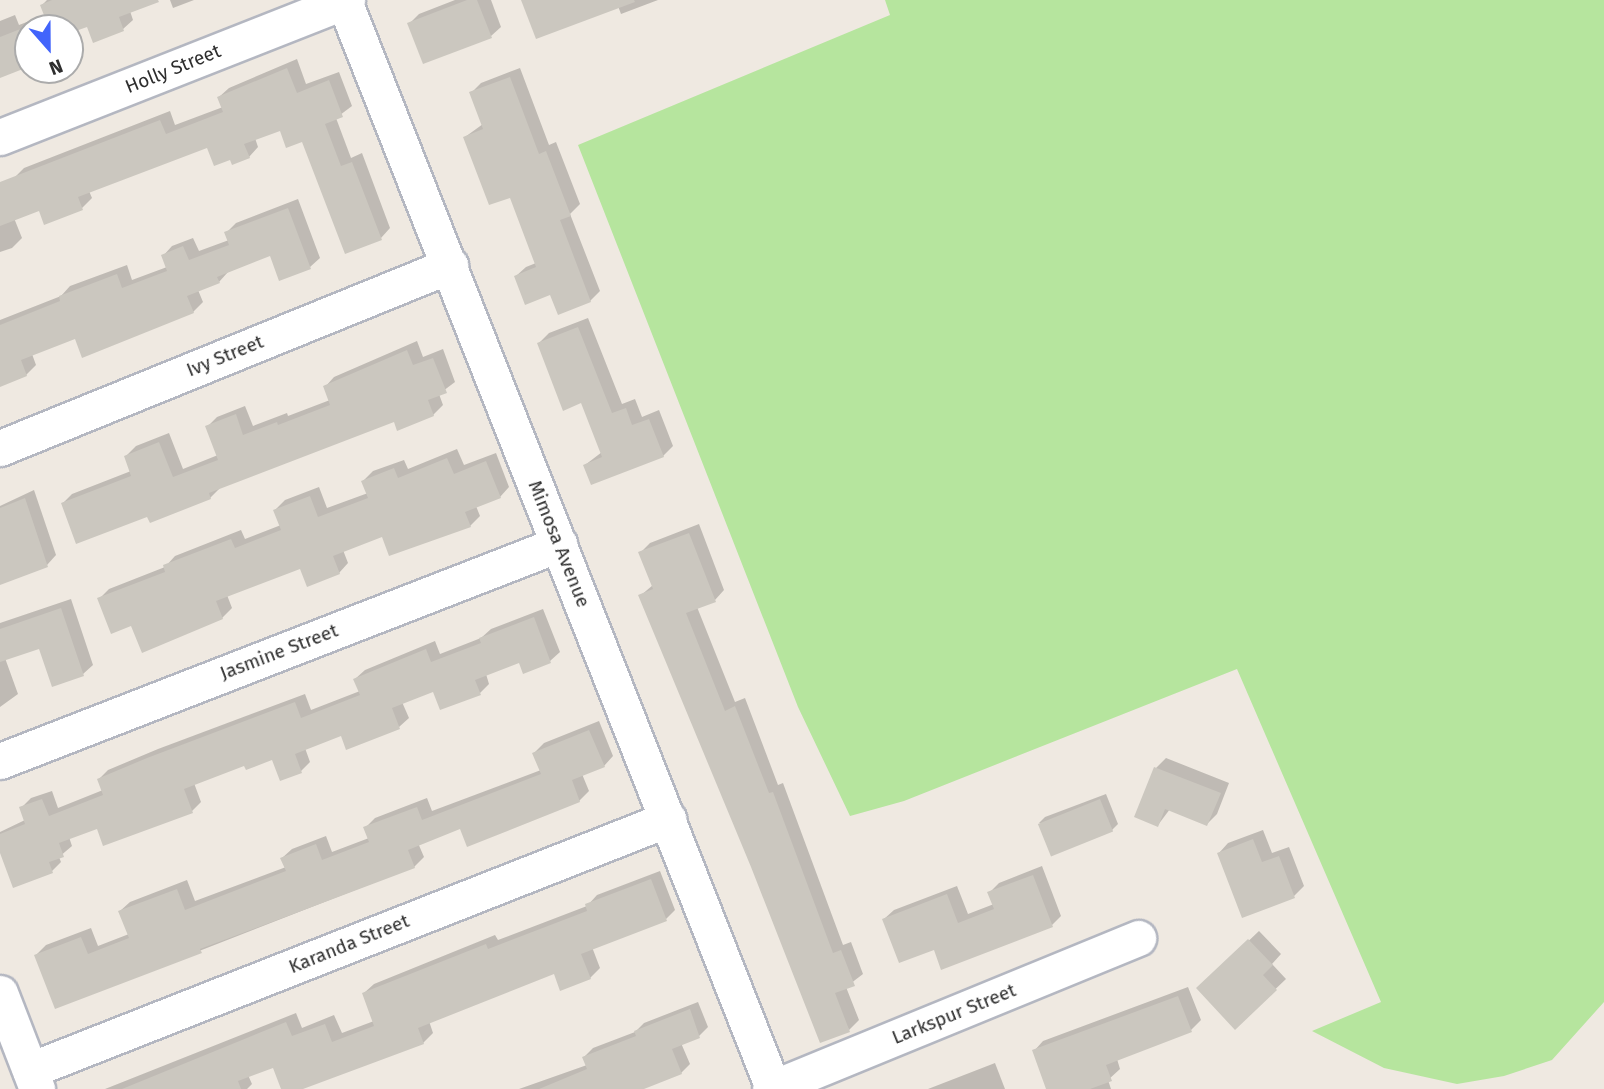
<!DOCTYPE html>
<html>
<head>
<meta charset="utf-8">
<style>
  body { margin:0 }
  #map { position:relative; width:1604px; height:1089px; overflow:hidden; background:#efe9e1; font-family:"Fira Sans",sans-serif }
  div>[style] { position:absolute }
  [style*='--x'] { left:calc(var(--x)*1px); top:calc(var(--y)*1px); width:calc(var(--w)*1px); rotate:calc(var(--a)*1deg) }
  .green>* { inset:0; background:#b6e59e }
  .shadow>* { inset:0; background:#0003 }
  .building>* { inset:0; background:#cbc7bf; transform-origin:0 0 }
  .roads { filter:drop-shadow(2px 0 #b4b7c1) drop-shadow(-2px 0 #b4b7c1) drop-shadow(0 2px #b4b7c1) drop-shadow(0 -2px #b4b7c1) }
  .minor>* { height:35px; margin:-17.5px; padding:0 17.5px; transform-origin:17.5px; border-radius:17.5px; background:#fff }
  span { translate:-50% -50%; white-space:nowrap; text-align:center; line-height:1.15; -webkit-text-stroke:7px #fff; paint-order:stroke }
  .street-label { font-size:19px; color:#2e2e2e }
  .north { position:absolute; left:14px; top:14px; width:70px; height:70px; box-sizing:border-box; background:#fff; border:2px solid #ababab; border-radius:50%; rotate:159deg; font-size:19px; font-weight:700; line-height:28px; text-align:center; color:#2e2e2e }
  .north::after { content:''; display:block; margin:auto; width:24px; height:32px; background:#4264fb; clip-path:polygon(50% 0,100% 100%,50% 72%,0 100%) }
</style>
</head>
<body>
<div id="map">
  <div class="green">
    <i style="clip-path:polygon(885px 0,1604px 0,1604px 1002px,1552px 1060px,1504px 1076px,1457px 1084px,1384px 1068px,1312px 1031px,1381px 1002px,1237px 669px,904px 801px,850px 816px,798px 707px,578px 145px,890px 15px)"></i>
  </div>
  <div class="shadow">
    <i style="clip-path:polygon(47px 0,158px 0,130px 11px,133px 20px,123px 29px,88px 25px,70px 32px,70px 28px,28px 28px,28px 65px,0 76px,0 21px,15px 15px,19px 25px,45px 15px,42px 5px)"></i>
    <i style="clip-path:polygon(170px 0,194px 0,173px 8px)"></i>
    <i style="clip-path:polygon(455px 0,491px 0,501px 27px,491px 36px,409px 24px,419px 14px)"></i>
    <i style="clip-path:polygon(523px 0,658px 0,621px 14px,618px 6px)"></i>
    <i style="clip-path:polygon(297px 59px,306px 84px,339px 72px,352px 106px,336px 118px,351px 158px,362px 153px,390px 228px,381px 238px,303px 140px,281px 128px,255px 138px,258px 147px,249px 157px,231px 158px,208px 146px,89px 191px,92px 198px,82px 208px,40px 209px,14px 178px,24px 168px,170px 111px,175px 125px,223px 107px,219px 97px,229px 88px)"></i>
    <i style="clip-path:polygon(520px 68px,549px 145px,556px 142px,580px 204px,570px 214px,600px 291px,590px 301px,551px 293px,516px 276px,526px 267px,536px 263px,511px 195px,465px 137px,483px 124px,471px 93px,481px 83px)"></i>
    <i style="clip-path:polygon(298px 199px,320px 258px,310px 267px,280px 279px,271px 254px,228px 272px,219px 282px,198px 290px,203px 302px,193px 312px,76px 336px,32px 354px,36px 365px,26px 375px,0 384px,0 320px,61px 296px,70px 286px,127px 265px,132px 280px,167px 267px,163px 256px,172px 246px,193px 238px,199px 251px,229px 240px,226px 233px,236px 223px)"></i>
    <i style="clip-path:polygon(8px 203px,22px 238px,12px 248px,0 252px,0 206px)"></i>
    <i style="clip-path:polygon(588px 318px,622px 404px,635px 399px,642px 417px,659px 410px,673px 446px,663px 456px,585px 465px,602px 452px,582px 401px,539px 343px,549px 333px)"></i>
    <i style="clip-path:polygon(417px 341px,423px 357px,443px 349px,455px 382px,439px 394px,443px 405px,433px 415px,395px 419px,221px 487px,210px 498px,148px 515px,63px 503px,72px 494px,131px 471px,126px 456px,136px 446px,169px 433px,183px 469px,218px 455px,208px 426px,217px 417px,245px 406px,253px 426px,287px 413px,288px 416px,330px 400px,325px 387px,334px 377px)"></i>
    <i style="clip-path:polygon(457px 449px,464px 465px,496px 453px,509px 487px,500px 497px,476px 506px,480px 516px,470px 526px,383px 535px,343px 550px,348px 563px,339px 573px,301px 566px,227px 595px,232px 608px,222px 618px,132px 624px,99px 599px,109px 589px,165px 567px,175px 556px,241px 530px,245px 539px,281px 525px,275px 510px,285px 500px,319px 487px,327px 508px,368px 493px,363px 481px,373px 471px,404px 460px,408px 469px)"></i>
    <i style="clip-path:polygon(34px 490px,56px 555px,47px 565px,0 583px,0 506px)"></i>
    <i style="clip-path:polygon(699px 524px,724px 590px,715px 600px,697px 607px,735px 702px,745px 698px,778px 785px,783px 783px,843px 945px,851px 942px,863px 974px,846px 987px,859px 1020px,849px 1030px,720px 786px,640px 596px,653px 585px,640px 553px,650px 543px)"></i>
    <i style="clip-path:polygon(71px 599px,93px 665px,83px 674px,40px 647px,5px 658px,18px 694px,0 707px,0 623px)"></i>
    <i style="clip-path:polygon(543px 609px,560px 652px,550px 661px,520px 661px,486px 674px,489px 684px,480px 693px,434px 690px,402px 702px,409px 718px,399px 727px,342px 734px,305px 748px,310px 762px,301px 771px,273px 757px,245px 764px,194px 783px,201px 802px,192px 811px,98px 826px,69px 837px,72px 846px,59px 857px,61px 862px,52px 871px,0 848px,0 832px,25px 820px,21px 808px,31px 798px,52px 791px,58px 808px,103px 790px,99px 779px,108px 770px,158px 749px,305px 694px,311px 710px,360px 691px,355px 679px,365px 670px,435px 641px,440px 654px,481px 638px,491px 629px)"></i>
    <i style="clip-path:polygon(599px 721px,613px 756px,604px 766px,582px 774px,589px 791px,579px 801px,461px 827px,418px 843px,424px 857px,414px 867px,56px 1007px,36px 955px,46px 945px,91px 928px,98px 946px,129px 934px,120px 911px,130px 902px,187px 880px,195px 901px,286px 867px,282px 858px,292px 849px,326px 836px,332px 852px,369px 838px,365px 828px,375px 818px,427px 798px,432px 811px,541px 770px,534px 753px,544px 743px)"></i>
    <i style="clip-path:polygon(1166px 758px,1229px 783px,1217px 814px,1207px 824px,1170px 809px,1158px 825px,1156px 768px)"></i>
    <i style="clip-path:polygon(1106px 794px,1118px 824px,1112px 830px,1039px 823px,1045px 817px)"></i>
    <i style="clip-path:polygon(1263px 830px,1272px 853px,1289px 847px,1304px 886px,1294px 896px,1219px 853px,1228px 843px)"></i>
    <i style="clip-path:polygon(1042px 866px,1061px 916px,1052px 925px,935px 948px,884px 919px,894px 910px,957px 886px,968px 914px,994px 904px,989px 893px,999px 883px)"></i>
    <i style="clip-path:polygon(660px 871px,675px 910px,666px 919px,592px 947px,600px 968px,590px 978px,555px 972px,429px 1021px,433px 1033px,423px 1043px,298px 1089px,283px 1089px,274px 1065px,248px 1075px,252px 1084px,247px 1089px,105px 1089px,296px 1013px,302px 1028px,334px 1015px,342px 1033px,374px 1021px,364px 993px,374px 984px,495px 935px,498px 940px,587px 906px,597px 895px)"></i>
    <i style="clip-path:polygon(1259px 931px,1281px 954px,1272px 964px,1286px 979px,1236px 1027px,1199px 988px)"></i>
    <i style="clip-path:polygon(1188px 987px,1201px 1020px,1191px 1030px,1117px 1059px,1120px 1069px,1108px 1080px,1111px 1089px,1048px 1089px,1034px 1051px,1043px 1041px)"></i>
    <i style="clip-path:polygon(698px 1002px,708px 1027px,699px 1036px,681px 1043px,690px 1064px,681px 1073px,640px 1089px,519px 1089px,587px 1065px,584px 1057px,593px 1048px,635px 1032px,644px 1023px)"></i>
    <i style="clip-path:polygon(995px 1063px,1005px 1089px,928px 1089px)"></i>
  </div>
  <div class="building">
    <i style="clip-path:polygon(52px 0,158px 0,159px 2px,119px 17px,124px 31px,93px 43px,87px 27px,70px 33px,70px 28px,49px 28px,40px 5px)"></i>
    <i style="clip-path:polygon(467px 0,477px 0,492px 38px,423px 64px,407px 23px)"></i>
    <i style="clip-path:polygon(521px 0,634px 0,635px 2px,536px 39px)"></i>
    <i style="clip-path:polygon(28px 26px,28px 67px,0 78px,0 37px)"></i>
    <i style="clip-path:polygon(287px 68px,297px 93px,329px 80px,343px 117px,325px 124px,341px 166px,352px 162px,382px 240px,345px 254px,302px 142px,286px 148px,280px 131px,244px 144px,250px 158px,232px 165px,230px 160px,214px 166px,207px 148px,78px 197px,83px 210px,44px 225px,39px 211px,0 226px,0 182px,160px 120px,166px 134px,223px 112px,217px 97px)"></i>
    <i style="clip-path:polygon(510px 77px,539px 154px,546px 151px,571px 216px,560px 220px,591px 302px,558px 315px,550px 295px,525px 305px,514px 276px,536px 267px,510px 198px,489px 205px,463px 137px,483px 129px,469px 92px)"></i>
    <i style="clip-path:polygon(288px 208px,311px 269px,279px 281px,270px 256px,217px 277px,220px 283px,187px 296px,194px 313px,82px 358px,75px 339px,21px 360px,27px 376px,0 387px,0 325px,60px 301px,59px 296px,117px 274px,122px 288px,167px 271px,161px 255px,183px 246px,189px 260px,229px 245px,224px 232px)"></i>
    <i style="clip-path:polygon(578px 327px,612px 413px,626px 408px,632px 425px,649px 419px,664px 457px,591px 485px,583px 465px,602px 457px,581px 403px,563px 411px,537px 343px)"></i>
    <i style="clip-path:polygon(407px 350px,413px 365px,433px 358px,447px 393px,428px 400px,434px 416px,397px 431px,394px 422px,209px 493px,211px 499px,150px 523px,147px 517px,76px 544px,61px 503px,131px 476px,124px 456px,159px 442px,173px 477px,218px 460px,205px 426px,236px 414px,243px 435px,277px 422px,278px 425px,330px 405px,323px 386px)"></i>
    <i style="clip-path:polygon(447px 458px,454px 474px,486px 461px,501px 498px,465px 512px,471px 527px,389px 556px,382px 537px,333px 556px,340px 574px,307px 587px,300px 569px,216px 601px,223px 619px,142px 653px,131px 626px,111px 634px,97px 598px,165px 572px,163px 565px,231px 539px,235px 548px,281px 530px,273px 510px,310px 496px,318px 517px,368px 498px,361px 481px,394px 468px,398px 478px)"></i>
    <i style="clip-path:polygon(25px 498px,48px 567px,0 585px,0 508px)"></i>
    <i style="clip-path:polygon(689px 533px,716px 602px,686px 613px,725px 711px,735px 706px,769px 793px,773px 792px,833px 953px,841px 950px,855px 986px,835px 993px,850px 1032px,820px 1043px,751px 867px,638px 595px,653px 589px,638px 552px)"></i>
    <i style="clip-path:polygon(61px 608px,84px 676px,52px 687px,39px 649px,0 662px,0 629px)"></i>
    <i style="clip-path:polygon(534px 617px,551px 663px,523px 674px,519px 663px,475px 680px,481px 695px,440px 710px,433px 692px,392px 708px,400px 729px,346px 750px,341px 736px,295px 754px,302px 773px,280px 781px,272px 760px,246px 770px,244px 766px,184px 789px,193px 813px,103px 846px,97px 829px,59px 843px,64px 857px,49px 862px,53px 873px,13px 888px,0 853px,0 834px,25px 824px,19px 807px,42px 799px,49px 816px,103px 795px,97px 779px,147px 758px,295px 702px,301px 718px,360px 695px,353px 679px,426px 649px,431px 662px,481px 643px,479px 638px)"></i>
    <i style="clip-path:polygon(589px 730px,605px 767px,572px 780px,580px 802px,467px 847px,460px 829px,408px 850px,415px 868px,200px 949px,202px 953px,55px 1009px,34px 955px,81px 937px,88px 954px,129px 938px,118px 911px,177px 889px,185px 910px,286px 871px,280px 858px,316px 844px,322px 860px,369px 842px,363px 827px,417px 807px,422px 820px,541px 774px,532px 753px)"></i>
    <i style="clip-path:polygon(1154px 767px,1221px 793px,1207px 826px,1165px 809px,1158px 827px,1134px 817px)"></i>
    <i style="left:1100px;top:799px;width:35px;height:67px;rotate:68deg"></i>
    <i style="clip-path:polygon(1253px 839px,1262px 862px,1279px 856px,1295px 898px,1242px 918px,1217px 853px)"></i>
    <i style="clip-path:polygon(1033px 875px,1053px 927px,941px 970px,934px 950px,899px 963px,882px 919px,947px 894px,958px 923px,994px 909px,987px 892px)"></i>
    <i style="clip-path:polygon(651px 879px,667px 921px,581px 954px,591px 979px,560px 991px,554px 974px,418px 1028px,424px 1044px,303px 1089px,281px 1089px,273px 1068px,238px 1081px,241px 1089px,122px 1089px,286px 1022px,292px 1036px,325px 1024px,332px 1042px,374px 1026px,362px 993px,486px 944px,488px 949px,587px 911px,585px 904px)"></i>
    <i style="clip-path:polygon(1248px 939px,1273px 965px,1263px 975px,1277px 990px,1235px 1030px,1196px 988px)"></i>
    <i style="clip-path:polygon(1178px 996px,1192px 1032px,1106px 1065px,1112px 1081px,1090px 1089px,1046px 1089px,1032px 1050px)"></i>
    <i style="clip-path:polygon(690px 1009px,700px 1038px,672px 1049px,682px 1074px,644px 1089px,539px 1089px,587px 1069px,582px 1057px,636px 1036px,634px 1031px)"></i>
  </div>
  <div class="roads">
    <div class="minor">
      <i style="--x:344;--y:1;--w:1169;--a:68.46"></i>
      <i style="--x:0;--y:137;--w:373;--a:-21.5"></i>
      <i style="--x:0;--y:448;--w:486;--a:-22.1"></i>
      <i style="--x:0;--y:761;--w:600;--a:-21.22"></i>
      <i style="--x:0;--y:993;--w:103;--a:68.9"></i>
      <i style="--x:30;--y:1070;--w:686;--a:-21.48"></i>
      <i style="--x:770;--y:1089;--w:398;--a:-22.3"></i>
    </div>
  </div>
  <div class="street-label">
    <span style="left:173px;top:69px;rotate:-22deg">Holly Street</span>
    <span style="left:225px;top:356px;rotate:-22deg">Ivy Street</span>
    <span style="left:559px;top:544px;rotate:68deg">Mimosa Avenue</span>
    <span style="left:279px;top:652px;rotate:-21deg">Jasmine Street</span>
    <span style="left:349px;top:944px;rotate:-22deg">Karanda Street</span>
    <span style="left:954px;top:1014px;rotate:-22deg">Larkspur Street</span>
  </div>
  <div class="north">N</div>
</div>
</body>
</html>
